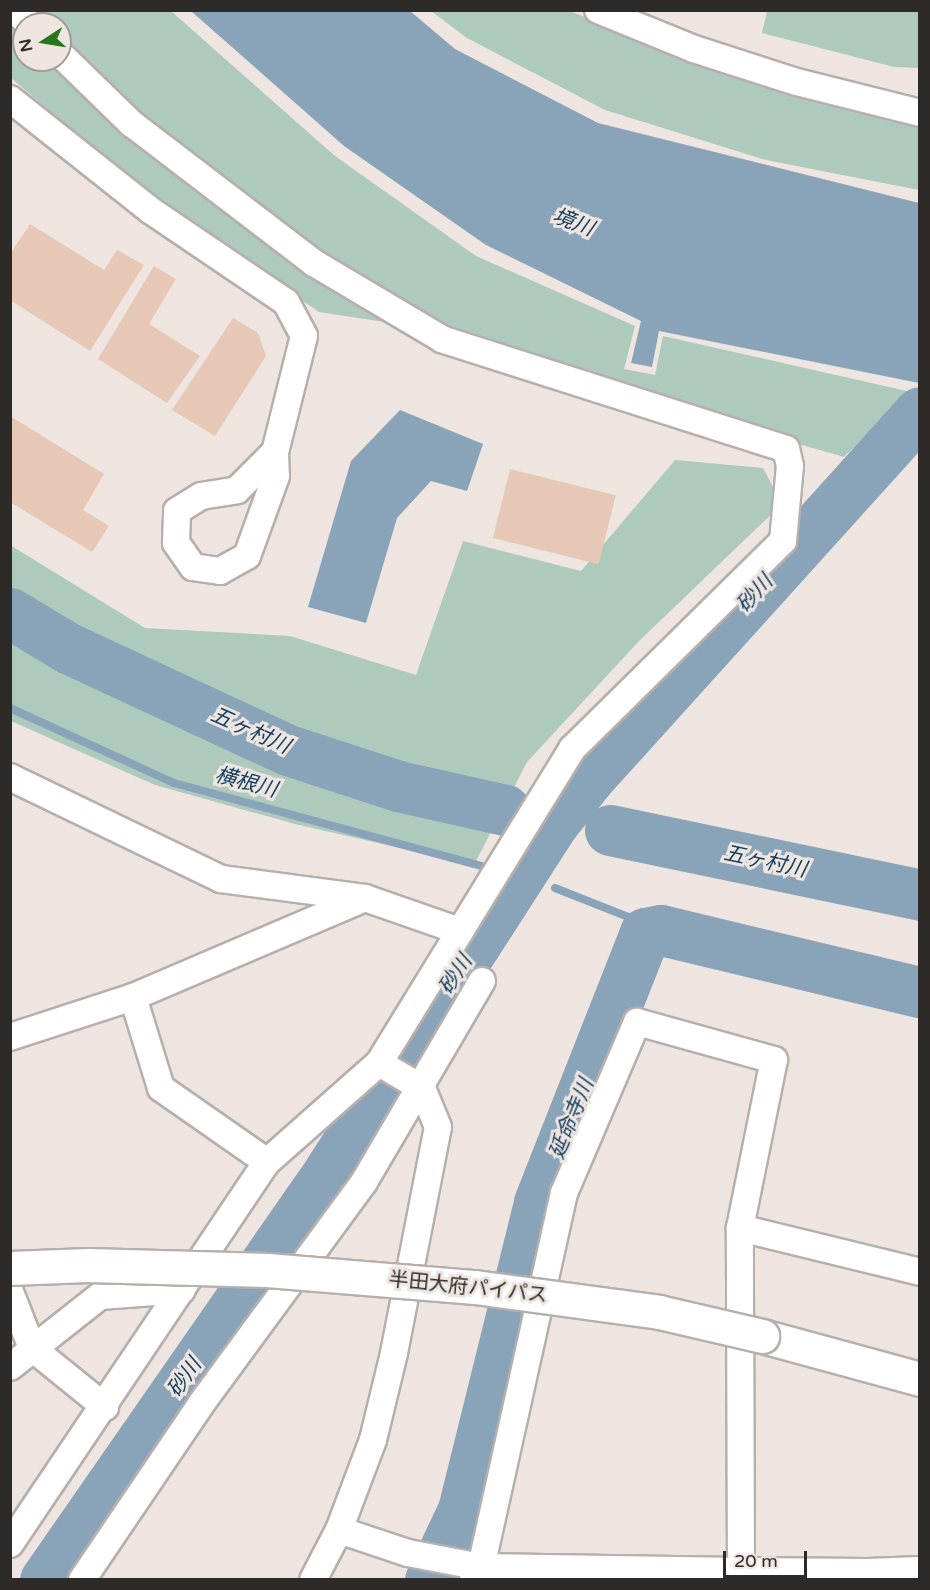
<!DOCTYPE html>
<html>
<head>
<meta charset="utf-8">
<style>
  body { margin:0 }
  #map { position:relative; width:930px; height:1590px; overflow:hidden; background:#eee5e1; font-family:"Varela Round","Noto Sans JP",sans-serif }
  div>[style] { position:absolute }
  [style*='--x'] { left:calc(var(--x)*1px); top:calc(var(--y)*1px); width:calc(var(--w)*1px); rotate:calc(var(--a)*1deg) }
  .green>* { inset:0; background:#adcabc }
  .water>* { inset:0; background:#89a3b9 }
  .stream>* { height:8px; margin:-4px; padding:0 4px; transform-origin:4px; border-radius:4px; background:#89a3b9 }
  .river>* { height:51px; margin:-25.5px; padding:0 25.5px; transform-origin:25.5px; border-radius:25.5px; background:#89a3b9 }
  .building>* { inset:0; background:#e7c7b5; transform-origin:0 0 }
  .roads { filter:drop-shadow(2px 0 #b7afac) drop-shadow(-2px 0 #b7afac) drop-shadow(0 2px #b7afac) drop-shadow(0 -2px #b7afac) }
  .street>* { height:26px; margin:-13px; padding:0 13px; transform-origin:13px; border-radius:13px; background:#fff }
  .highway>* { height:33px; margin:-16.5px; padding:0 16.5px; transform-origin:16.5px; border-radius:16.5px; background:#fff }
  .bridges { filter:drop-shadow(2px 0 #b7afac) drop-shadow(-2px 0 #b7afac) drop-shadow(0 2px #b7afac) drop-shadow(0 -2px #b7afac) }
  .highway-bridge>* { height:33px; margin:-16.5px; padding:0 16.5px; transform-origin:16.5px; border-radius:16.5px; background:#fff }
  span { translate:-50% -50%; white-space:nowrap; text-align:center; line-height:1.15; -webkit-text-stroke:6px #eee5e1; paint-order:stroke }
  .street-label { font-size:20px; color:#2d2a28 }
  .water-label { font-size:21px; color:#144060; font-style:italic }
  .frame { position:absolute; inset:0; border:12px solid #2d2a28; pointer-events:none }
  .north { position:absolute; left:12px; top:12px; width:60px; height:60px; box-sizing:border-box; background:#eee5e1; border:2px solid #a19a97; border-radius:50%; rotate:258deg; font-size:16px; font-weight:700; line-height:24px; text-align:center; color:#2d2a28 }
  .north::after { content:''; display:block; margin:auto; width:21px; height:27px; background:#28751d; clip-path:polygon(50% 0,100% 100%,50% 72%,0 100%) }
  .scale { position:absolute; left:723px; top:1551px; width:84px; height:27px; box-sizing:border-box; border:3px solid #2d2a28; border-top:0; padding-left:8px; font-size:18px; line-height:21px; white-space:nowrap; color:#2d2a28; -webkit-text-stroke:4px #eee5e1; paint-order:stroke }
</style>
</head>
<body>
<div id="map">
  <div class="green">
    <i style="clip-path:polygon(23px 11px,171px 11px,335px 156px,476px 256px,635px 326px,624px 369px,655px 375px,663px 336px,911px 392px,844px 457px,682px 410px,446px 333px,321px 259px,138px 119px,60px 46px,60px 24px,37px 24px)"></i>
    <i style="clip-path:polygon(431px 11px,569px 11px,792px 93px,919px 124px,919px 190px,766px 160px,605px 110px,467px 38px)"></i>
    <i style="clip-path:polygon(767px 11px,919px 11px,919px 68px,894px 67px,762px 33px)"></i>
    <i style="clip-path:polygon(10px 18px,24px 31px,24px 60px,53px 60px,398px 324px,319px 312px,145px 192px,11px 78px)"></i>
    <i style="clip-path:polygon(675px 460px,763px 468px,782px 504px,639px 641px,527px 762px,474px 865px,295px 824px,155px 785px,11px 721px,10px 545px,145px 628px,290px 636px,416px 675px,463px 541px,581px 571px)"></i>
  </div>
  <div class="water">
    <i style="clip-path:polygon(191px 11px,410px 11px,455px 49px,598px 123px,919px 203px,919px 383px,659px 331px,652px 367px,631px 363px,641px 321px,486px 245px,344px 146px)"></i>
    <i style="clip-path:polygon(400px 410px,483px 444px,467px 491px,431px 481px,397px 518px,366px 623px,308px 607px,351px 461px)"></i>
  </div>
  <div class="stream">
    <i style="--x:10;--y:708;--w:180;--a:24.6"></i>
    <i style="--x:174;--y:783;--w:318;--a:15.1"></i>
    <i style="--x:555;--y:888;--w:114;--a:21.6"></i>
  </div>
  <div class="river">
    <i style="--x:10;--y:613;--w:68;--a:31.1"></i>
    <i style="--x:68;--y:648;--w:242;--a:24.9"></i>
    <i style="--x:288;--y:750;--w:116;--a:18.1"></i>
    <i style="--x:398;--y:786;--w:110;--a:12.6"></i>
    <i style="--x:610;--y:830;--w:317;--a:11.8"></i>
    <i style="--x:45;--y:1580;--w:481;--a:-55.2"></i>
    <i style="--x:320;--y:1185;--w:433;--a:-57.2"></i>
    <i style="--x:555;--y:821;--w:55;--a:-51.7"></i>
    <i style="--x:589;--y:778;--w:493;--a:-47.9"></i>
    <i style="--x:430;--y:1580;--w:77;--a:-64.8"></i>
    <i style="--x:463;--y:1510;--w:317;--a:-76.1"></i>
    <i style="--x:539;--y:1202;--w:289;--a:-68.5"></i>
    <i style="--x:645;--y:933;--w:16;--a:-11"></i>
    <i style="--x:661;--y:930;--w:266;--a:13.5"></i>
  </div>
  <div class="building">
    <i style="clip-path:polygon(30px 224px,104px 270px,117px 250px,144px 265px,90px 351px,10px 300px,10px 254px)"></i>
    <i style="clip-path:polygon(154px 266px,176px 279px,149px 324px,200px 356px,167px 403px,98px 359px)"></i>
    <i style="clip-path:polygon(233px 318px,258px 333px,266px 356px,215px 436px,172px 410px)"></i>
    <i style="clip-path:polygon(10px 416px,104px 474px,83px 510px,109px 526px,92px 552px,10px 502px)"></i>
    <i style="left:510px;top:469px;width:109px;height:71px;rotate:14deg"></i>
  </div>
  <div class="roads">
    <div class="street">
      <i style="--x:15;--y:10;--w:20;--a:45"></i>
      <i style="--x:598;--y:10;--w:104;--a:22.1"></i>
      <i style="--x:694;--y:49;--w:108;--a:17.8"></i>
      <i style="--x:797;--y:82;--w:127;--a:14.1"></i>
      <i style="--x:10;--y:99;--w:179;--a:38.4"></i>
      <i style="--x:150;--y:210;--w:164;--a:34.1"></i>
      <i style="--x:286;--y:302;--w:38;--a:62"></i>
      <i style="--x:304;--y:336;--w:120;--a:104"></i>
      <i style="--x:275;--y:452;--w:24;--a:88"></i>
      <i style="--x:276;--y:476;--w:85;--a:109.9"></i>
      <i style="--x:247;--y:556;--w:31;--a:151"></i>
      <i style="--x:220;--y:571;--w:27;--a:-172"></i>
      <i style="--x:193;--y:567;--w:29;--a:-125"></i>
      <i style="--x:176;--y:543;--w:32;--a:-88"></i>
      <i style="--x:177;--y:511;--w:28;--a:-32"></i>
      <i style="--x:201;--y:496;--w:36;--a:-9"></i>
      <i style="--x:237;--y:490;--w:54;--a:-45"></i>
      <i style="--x:10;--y:777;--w:234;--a:25.8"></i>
      <i style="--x:221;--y:879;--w:145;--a:7.5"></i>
      <i style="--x:365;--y:898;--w:101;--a:19.2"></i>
      <i style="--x:133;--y:997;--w:95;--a:72.9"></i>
      <i style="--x:161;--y:1088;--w:129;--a:34.9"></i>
      <i style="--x:10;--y:1037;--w:129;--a:-18"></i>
      <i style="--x:133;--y:997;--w:252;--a:-23.1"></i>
      <i style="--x:379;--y:1063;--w:50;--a:30.2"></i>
      <i style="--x:740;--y:1228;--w:185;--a:13.7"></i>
      <i style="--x:10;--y:1292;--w:60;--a:68.6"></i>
      <i style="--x:32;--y:1348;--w:94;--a:38.9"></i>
      <i style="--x:10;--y:1367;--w:115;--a:-38.3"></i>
      <i style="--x:100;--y:1296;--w:82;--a:-4.2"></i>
      <i style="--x:339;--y:1530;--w:73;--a:18.4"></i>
      <i style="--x:408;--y:1553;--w:74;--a:10.9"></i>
      <i style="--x:481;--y:1567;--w:15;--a:122"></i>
      <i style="--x:10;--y:1544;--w:460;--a:-56.1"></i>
      <i style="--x:267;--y:1162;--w:149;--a:-41.5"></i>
      <i style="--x:379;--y:1063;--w:369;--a:-58.4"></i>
      <i style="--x:572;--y:749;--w:296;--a:-44.6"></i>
      <i style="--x:783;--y:541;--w:75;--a:-84.7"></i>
      <i style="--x:790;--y:466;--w:17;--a:-103"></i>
      <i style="--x:786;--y:449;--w:361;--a:-162.3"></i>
      <i style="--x:442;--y:339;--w:149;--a:-149.3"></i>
      <i style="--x:314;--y:263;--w:229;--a:-142.6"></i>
      <i style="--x:132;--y:124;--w:100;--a:-135.8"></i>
      <i style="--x:741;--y:1571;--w:343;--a:-90.2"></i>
      <i style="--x:740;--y:1228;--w:171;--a:-78.6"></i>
      <i style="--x:774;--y:1060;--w:142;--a:-164.5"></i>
      <i style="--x:637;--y:1022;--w:186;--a:113.1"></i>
      <i style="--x:564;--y:1193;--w:383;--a:102.5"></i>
      <i style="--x:481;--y:1567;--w:260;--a:0.9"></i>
      <i style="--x:741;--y:1571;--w:127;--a:0.5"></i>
      <i style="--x:868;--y:1572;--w:52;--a:-2.2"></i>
      <i style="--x:82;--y:1580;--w:212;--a:-55.9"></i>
      <i style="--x:201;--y:1404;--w:275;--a:-53.7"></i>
      <i style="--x:364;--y:1182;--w:233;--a:-59.6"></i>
      <i style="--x:313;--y:1580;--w:56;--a:-62.5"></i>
      <i style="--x:339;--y:1530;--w:96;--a:-69.3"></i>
      <i style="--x:373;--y:1440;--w:89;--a:-76.4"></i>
      <i style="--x:394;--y:1353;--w:230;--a:-79"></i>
      <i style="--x:438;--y:1127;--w:42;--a:-112.3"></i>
    </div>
    <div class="highway">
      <i style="--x:762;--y:1336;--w:164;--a:15.2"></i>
    </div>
  </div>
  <div class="bridges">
    <div class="highway-bridge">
      <i style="--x:10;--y:1268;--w:78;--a:-2.2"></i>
      <i style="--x:88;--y:1265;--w:179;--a:1.6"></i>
      <i style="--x:267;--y:1270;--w:209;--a:4.7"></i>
      <i style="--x:475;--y:1287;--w:186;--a:7.7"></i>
      <i style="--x:659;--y:1312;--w:106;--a:13.1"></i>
    </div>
  </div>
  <div class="street-label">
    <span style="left:468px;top:1288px;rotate:6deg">半田大府パイパス</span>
  </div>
  <div class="water-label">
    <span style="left:573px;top:223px;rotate:21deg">境川</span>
    <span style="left:755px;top:594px;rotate:-48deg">砂川</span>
    <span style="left:250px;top:731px;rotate:24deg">五ヶ村川</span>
    <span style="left:246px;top:783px;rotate:15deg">横根川</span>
    <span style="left:765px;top:862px;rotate:12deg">五ヶ村川</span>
    <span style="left:456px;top:975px;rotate:-57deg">砂川</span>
    <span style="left:572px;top:1119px;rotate:-68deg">延命寺川</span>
    <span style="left:185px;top:1378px;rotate:-55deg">砂川</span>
  </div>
  <div class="frame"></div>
  <div class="north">N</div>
  <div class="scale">20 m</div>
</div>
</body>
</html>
